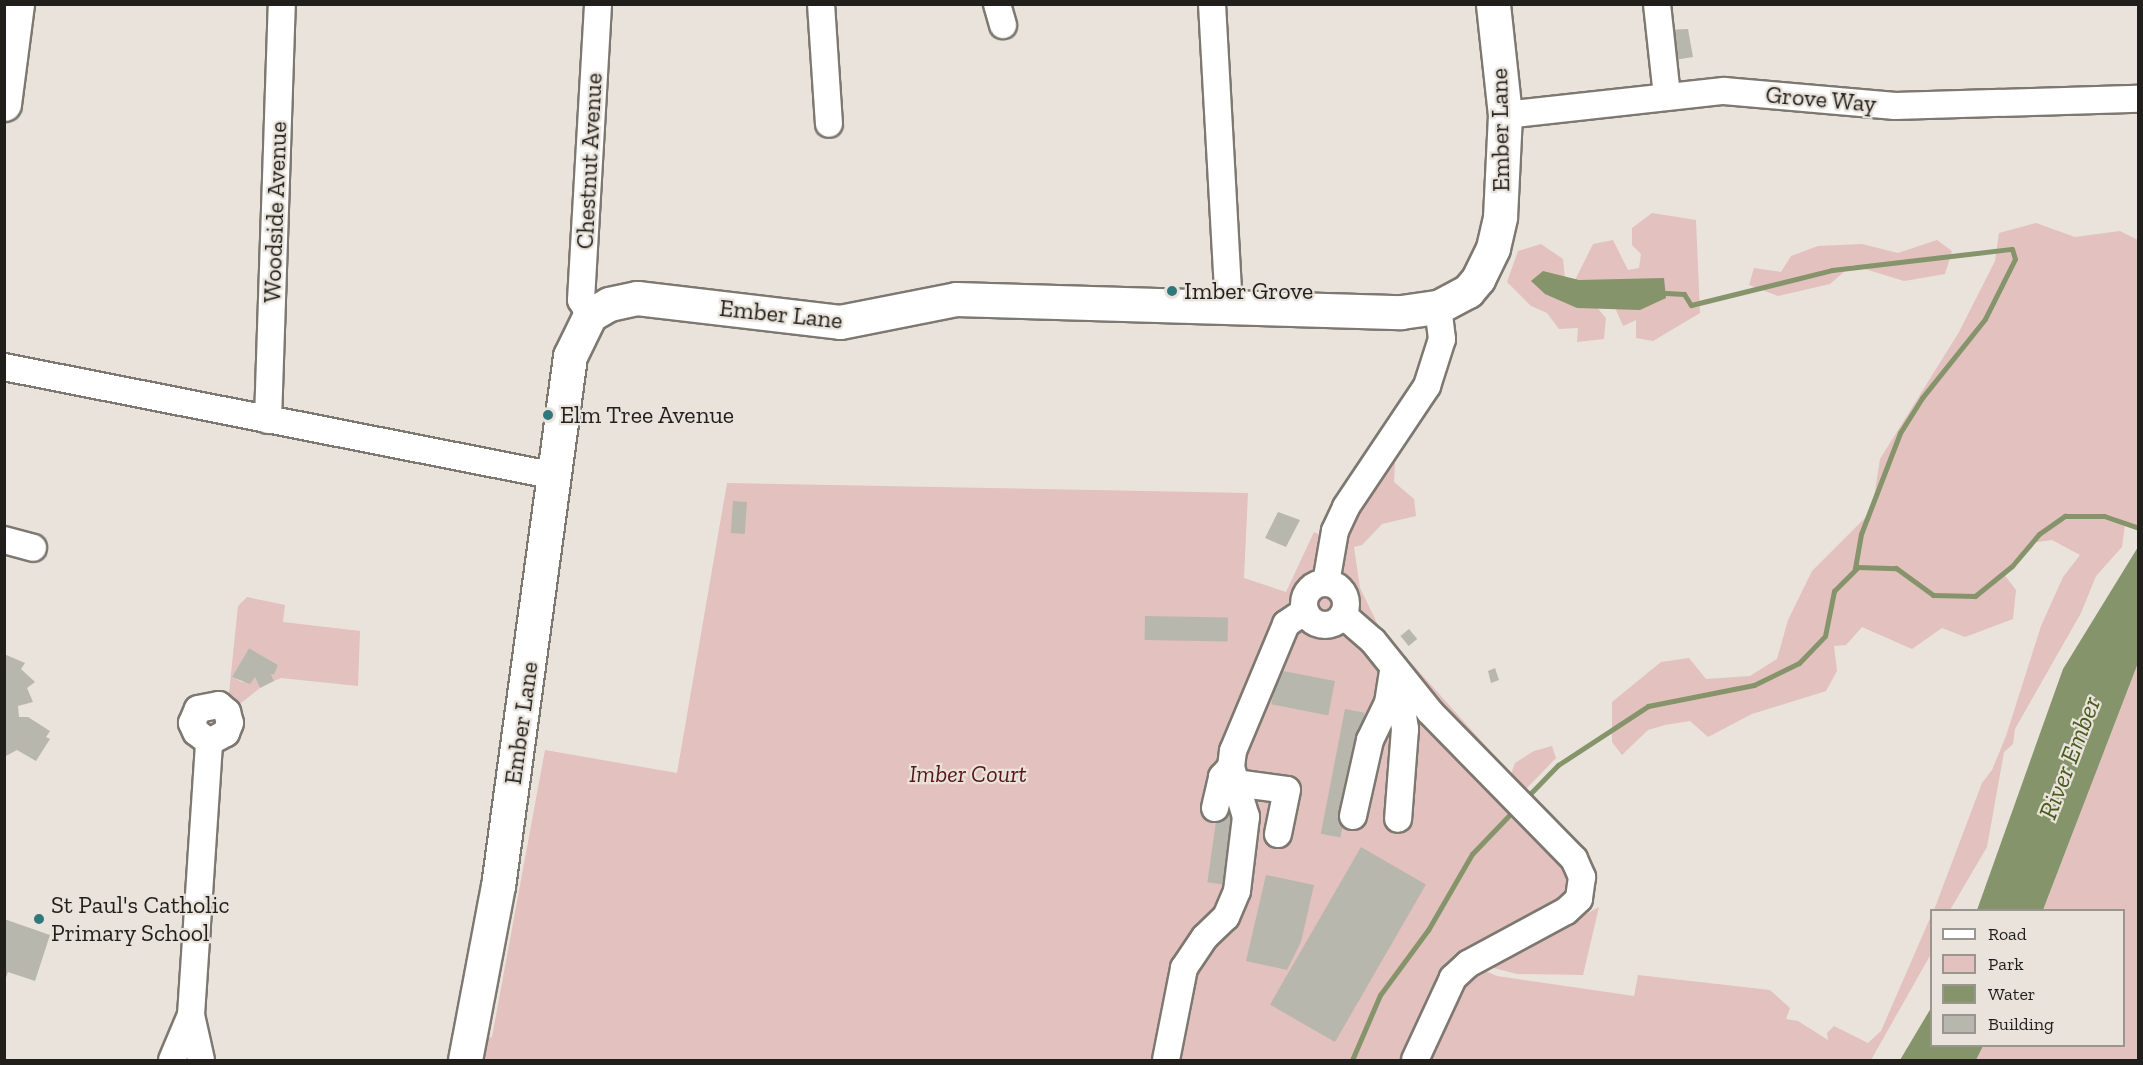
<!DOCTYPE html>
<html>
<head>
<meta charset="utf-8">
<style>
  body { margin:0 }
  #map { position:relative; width:2143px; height:1065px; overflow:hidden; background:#e9e3db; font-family:"Zilla Slab",serif }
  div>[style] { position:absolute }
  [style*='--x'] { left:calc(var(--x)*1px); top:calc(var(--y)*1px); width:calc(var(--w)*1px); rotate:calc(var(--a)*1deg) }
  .green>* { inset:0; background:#e3c1be }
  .water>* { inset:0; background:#85946b }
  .stream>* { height:5px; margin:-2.5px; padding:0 2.5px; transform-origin:2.5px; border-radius:2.5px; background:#85946b }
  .building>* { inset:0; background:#b8b7ad; transform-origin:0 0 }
  .roads { filter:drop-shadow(2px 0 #7d7870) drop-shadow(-2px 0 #7d7870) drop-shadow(0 2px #7d7870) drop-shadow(0 -2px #7d7870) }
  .minor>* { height:26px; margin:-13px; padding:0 13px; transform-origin:13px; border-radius:13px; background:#fff }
  .minor>.ring { margin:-13px; padding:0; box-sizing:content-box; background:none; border:26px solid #fff; border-radius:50% }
  .major>* { height:33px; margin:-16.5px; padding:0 16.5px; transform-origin:16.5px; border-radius:16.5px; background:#fff }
  .highway>* { height:33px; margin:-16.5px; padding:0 16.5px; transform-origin:16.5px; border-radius:16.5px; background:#fff }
  .dots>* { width:16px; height:16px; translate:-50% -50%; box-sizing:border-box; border:3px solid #e9e3db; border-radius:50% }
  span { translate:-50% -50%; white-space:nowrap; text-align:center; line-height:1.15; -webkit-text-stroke:4.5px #e9e3db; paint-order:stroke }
  .street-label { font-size:24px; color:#211f1c }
  .poi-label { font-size:24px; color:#211f1c }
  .left { translate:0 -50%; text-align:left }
  .park-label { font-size:24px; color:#551717; font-style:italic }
  .water-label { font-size:26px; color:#495c1d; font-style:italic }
  .frame { position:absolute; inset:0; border:6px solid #211f1c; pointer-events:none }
  .legend { position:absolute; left:1930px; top:909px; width:195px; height:138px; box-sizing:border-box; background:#e9e3db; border:2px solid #99958f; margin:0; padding:8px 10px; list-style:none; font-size:18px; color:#211f1c }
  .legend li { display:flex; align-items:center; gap:12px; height:30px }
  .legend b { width:30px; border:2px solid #99958f }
</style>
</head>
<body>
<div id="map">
  <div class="green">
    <i style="clip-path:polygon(1652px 213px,1696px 220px,1700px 313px,1653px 341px,1636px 338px,1636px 320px,1623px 326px,1604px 283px,1587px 296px,1606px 318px,1604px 339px,1577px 342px,1578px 328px,1559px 329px,1547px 313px,1531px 306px,1507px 282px,1518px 251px,1541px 244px,1563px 259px,1565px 279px,1574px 282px,1593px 244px,1613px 240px,1628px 270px,1639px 268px,1641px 254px,1632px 245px,1632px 228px)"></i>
    <i style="clip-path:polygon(2036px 223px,2075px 237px,2120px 231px,2138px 240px,2138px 528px,2125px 524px,2122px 547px,2096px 576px,2081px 613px,2015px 729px,2013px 744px,2004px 752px,1987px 847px,1950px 910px,1934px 910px,1982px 783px,1992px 770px,2006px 736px,2041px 626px,2063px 577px,2080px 555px,2052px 540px,2031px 543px,2003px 573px,2016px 590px,2013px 619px,1965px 637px,1942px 628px,1912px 649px,1862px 627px,1846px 645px,1834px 646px,1837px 671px,1826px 691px,1752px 714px,1708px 737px,1690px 721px,1665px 725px,1648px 730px,1622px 755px,1612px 742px,1612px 702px,1661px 662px,1689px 658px,1706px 679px,1750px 676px,1777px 659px,1788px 620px,1812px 571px,1872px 511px,1880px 459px,1959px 332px,1995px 261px,1999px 233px)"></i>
    <i style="clip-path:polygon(1937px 240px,1952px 251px,1945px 274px,1904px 281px,1852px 265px,1830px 284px,1778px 296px,1749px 285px,1754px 268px,1781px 272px,1791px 256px,1818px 246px,1862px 244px,1898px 253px)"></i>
    <i style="clip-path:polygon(1391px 463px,1395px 463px,1394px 482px,1414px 499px,1416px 516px,1382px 524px,1362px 545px,1354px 547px,1360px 588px,1379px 627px,1511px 774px,1515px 763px,1534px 751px,1552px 746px,1556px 758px,1525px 790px,1596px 873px,1592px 904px,1578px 915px,1478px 968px,1497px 976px,1634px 996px,1638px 975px,1770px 990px,1790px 1008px,1786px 1019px,1798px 1021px,1828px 1040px,1827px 1033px,1834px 1026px,1868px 1043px,1881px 1031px,1931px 916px,1931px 954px,1871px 1060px,472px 1060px,484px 1038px,492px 1037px,545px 750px,677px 773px,727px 483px,1248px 493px,1244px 578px,1286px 592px,1314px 532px,1320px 535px,1330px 519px,1366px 501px)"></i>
    <i style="clip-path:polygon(247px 597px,285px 605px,283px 622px,360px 631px,358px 686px,281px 678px,274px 681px,271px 674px,274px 675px,278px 665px,249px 648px,232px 677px,242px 682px,255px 677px,260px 688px,241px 703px,229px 693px,238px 606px)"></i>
    <i style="clip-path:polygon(2138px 663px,2138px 1060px,1976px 1060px,1983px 1046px,2124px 1046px,2124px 910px,2043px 910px)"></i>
    <i style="clip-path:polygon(1599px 907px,1583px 975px,1517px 974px,1490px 967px)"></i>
  </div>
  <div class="water">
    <i style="clip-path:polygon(1543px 271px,1579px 280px,1664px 278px,1666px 298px,1640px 310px,1577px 308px,1545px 294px,1531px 281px)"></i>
    <i style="clip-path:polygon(2138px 547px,2138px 663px,2043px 910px,1977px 910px,2063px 669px)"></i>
    <i style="clip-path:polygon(1931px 1008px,1932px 1046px,1983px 1046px,1976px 1060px,1900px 1060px)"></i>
  </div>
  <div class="stream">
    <i style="--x:1666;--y:293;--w:18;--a:3"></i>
    <i style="--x:1684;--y:294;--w:13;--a:58"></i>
    <i style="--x:1691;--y:305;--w:145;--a:-13.9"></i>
    <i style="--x:1832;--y:270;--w:181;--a:-6.7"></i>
    <i style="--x:2012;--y:249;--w:10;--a:73"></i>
    <i style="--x:2015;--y:259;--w:67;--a:116.6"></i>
    <i style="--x:1985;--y:319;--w:101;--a:128.6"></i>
    <i style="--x:1922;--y:398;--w:41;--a:122.2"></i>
    <i style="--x:1900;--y:433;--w:108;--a:111.1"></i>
    <i style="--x:1861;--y:534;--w:36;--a:100"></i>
    <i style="--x:1526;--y:798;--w:46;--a:-45.9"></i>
    <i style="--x:1558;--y:765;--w:108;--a:-33.2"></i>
    <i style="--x:1648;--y:706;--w:108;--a:-11.2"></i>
    <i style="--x:1754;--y:685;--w:50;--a:-26.1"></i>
    <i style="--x:1799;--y:663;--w:37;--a:-46"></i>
    <i style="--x:1825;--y:636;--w:46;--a:-78.7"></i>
    <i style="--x:1834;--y:591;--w:34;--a:-45"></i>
    <i style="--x:1858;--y:567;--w:38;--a:2"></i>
    <i style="--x:1896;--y:568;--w:46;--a:36.1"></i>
    <i style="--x:1933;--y:595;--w:42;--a:1.4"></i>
    <i style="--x:1975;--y:596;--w:48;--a:-39"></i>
    <i style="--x:2012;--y:566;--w:42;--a:-49.8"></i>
    <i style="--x:2039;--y:534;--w:32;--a:-35"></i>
    <i style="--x:2065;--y:516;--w:39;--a:0"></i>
    <i style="--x:2104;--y:516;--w:36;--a:19"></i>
    <i style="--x:1352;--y:1060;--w:71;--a:-66.7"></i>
    <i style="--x:1380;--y:995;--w:81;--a:-53.6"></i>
    <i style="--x:1428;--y:930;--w:88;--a:-59.9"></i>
    <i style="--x:1472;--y:854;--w:62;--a:-46.3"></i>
  </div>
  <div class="building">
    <i style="clip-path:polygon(1688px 29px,1693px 57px,1668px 61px,1664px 30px)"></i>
    <i style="left:733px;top:501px;width:14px;height:32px;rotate:4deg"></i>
    <i style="clip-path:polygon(1278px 512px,1300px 520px,1286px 547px,1265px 538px)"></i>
    <i style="left:1145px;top:616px;width:83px;height:24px;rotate:1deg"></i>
    <i style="left:1409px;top:629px;width:13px;height:11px;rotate:51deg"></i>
    <i style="clip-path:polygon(249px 648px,278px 665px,274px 675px,271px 674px,274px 681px,260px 688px,255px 677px,250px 684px,232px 677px)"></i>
    <i style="clip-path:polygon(4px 654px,25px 663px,21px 669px,35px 682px,27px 688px,33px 702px,18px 706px,19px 717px,28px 717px,50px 731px,46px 737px,50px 739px,36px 761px,17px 750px,4px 757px)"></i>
    <i style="clip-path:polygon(1495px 668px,1499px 680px,1491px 683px,1488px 671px)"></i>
    <i style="left:1278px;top:670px;width:58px;height:35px;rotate:11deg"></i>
    <i style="left:1345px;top:709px;width:20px;height:127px;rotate:11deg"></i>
    <i style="left:1217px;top:814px;width:21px;height:69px;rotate:8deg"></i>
    <i style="left:1361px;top:847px;width:75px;height:182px;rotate:30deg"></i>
    <i style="clip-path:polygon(1266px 875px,1314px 885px,1301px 942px,1287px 970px,1246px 961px)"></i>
    <i style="clip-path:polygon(4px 919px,50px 935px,35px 981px,8px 972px,4px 983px)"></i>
  </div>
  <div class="roads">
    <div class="minor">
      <i style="--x:821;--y:4;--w:120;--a:86.2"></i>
      <i style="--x:997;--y:4;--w:22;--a:74"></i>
      <i style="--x:1212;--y:4;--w:303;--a:86.8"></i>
      <i style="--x:1657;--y:4;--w:93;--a:83.8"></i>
      <i style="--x:1505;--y:115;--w:220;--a:-6.3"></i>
      <i style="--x:1724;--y:91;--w:172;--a:5"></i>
      <i style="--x:1895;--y:106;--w:243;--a:-1.7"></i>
      <i style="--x:590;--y:315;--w:17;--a:-121"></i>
      <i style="--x:581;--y:300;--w:296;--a:-86.7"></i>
      <i style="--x:4;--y:367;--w:563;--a:11.17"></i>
      <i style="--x:268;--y:420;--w:416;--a:-88.1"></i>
      <i style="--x:4;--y:540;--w:30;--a:15"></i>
      <i style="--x:1326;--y:583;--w:53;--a:-80.2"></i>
      <i style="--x:1335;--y:531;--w:26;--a:-65"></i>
      <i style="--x:1346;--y:507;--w:146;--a:-56.2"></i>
      <i style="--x:1427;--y:386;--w:49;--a:-72.3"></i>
      <i style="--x:1442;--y:339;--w:32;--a:-97"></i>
      <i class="ring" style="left:1304px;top:583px;width:16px;height:16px"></i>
      <i style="--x:1343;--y:615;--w:40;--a:41"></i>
      <i style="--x:1373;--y:641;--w:91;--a:51.2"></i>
      <i style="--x:1430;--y:712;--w:206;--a:45.6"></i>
      <i style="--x:1574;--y:859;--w:20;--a:66"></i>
      <i style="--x:1582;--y:877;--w:22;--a:98"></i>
      <i style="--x:1579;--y:899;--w:18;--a:137"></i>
      <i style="--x:1566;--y:911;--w:111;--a:151.6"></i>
      <i style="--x:1468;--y:964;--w:21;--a:137"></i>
      <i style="--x:1453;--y:978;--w:90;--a:114.9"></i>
      <i style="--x:1397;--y:676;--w:54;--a:81.4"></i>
      <i style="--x:1405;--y:729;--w:90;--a:94.4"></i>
      <i style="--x:1235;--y:783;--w:52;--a:7.7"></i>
      <i style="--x:1287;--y:790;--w:45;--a:101.6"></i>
      <i style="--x:1215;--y:808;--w:32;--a:-77"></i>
      <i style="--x:1222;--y:777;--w:13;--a:-48"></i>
      <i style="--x:1353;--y:816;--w:78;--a:-77.4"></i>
      <i style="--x:1370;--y:740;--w:41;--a:-64.1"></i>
      <i style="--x:1388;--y:703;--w:36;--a:-81"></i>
      <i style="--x:191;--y:1015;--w:274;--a:-86.2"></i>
      <i style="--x:209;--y:742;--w:16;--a:-142"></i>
      <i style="--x:196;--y:732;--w:10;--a:-114"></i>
      <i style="--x:192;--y:723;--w:15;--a:-67"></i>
      <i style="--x:198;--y:709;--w:21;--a:-11"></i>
      <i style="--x:219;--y:705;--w:11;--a:41"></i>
      <i style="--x:227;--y:712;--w:11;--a:75"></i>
      <i style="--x:230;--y:723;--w:11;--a:112"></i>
      <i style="--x:226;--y:733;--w:19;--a:152"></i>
      <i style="--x:172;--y:1060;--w:49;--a:-67.1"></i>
      <i style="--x:191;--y:1015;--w:46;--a:77.5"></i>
      <i style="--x:1166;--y:1060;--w:94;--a:-78.9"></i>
      <i style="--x:1184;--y:968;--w:37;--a:-56"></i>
      <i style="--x:1205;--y:937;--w:29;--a:-44"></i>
      <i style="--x:1226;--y:917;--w:28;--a:-67"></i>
      <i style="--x:1237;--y:891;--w:75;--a:-83.1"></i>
      <i style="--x:1246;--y:817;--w:52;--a:-106.7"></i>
      <i style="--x:1231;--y:767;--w:16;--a:-83"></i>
      <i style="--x:1233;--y:751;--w:138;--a:-67.3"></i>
      <i style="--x:1286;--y:624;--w:23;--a:-34"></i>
    </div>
    <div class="major">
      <i style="--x:465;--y:1060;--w:177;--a:-79.3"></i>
      <i style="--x:498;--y:886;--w:535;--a:-82.26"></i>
      <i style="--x:570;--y:356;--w:46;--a:-64"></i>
      <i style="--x:590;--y:315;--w:22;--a:-30"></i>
      <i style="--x:609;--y:304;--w:29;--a:-12"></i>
      <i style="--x:637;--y:298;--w:204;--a:6.7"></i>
      <i style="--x:840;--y:322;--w:118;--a:-11.2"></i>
      <i style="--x:956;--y:299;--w:445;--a:1.7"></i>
      <i style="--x:1401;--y:312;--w:37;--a:-8"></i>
      <i style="--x:1438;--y:307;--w:34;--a:-28"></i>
      <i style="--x:1468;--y:291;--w:16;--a:-50"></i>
      <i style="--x:1478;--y:279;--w:34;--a:-64"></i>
      <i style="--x:1493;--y:248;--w:32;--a:-77"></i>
      <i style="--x:1500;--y:217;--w:102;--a:-87.2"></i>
      <i style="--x:1505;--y:115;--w:112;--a:-96.2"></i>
    </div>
    <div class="highway">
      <i style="--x:4;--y:104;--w:101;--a:-82.6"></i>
    </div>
  </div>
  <div class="dots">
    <i style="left:1172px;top:291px;background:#2f797c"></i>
    <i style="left:548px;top:415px;background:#2f797c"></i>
    <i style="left:39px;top:919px;background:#2f797c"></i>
  </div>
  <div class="street-label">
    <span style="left:1821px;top:99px;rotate:5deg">Grove Way</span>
    <span style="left:1500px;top:130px;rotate:-91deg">Ember Lane</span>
    <span style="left:589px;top:161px;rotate:-87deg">Chestnut Avenue</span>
    <span style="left:275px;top:212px;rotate:-88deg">Woodside Avenue</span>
    <span style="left:781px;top:314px;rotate:6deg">Ember Lane</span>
    <span style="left:521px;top:723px;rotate:-82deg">Ember Lane</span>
  </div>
  <div class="poi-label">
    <span class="left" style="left:1184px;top:291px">Imber Grove</span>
    <span class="left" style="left:560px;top:415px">Elm Tree Avenue</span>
    <span class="left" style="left:51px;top:919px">St Paul's Catholic<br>Primary School</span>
  </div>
  <div class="park-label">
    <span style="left:968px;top:774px">Imber Court</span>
  </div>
  <div class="water-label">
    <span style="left:2070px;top:758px;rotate:-69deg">River Ember</span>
  </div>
  <div class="frame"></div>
  <ul class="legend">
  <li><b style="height:8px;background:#fff"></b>Road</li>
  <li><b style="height:16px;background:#e3c1be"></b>Park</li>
  <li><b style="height:16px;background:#85946b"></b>Water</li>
  <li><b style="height:16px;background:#b8b7ad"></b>Building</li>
  </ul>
</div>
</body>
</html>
